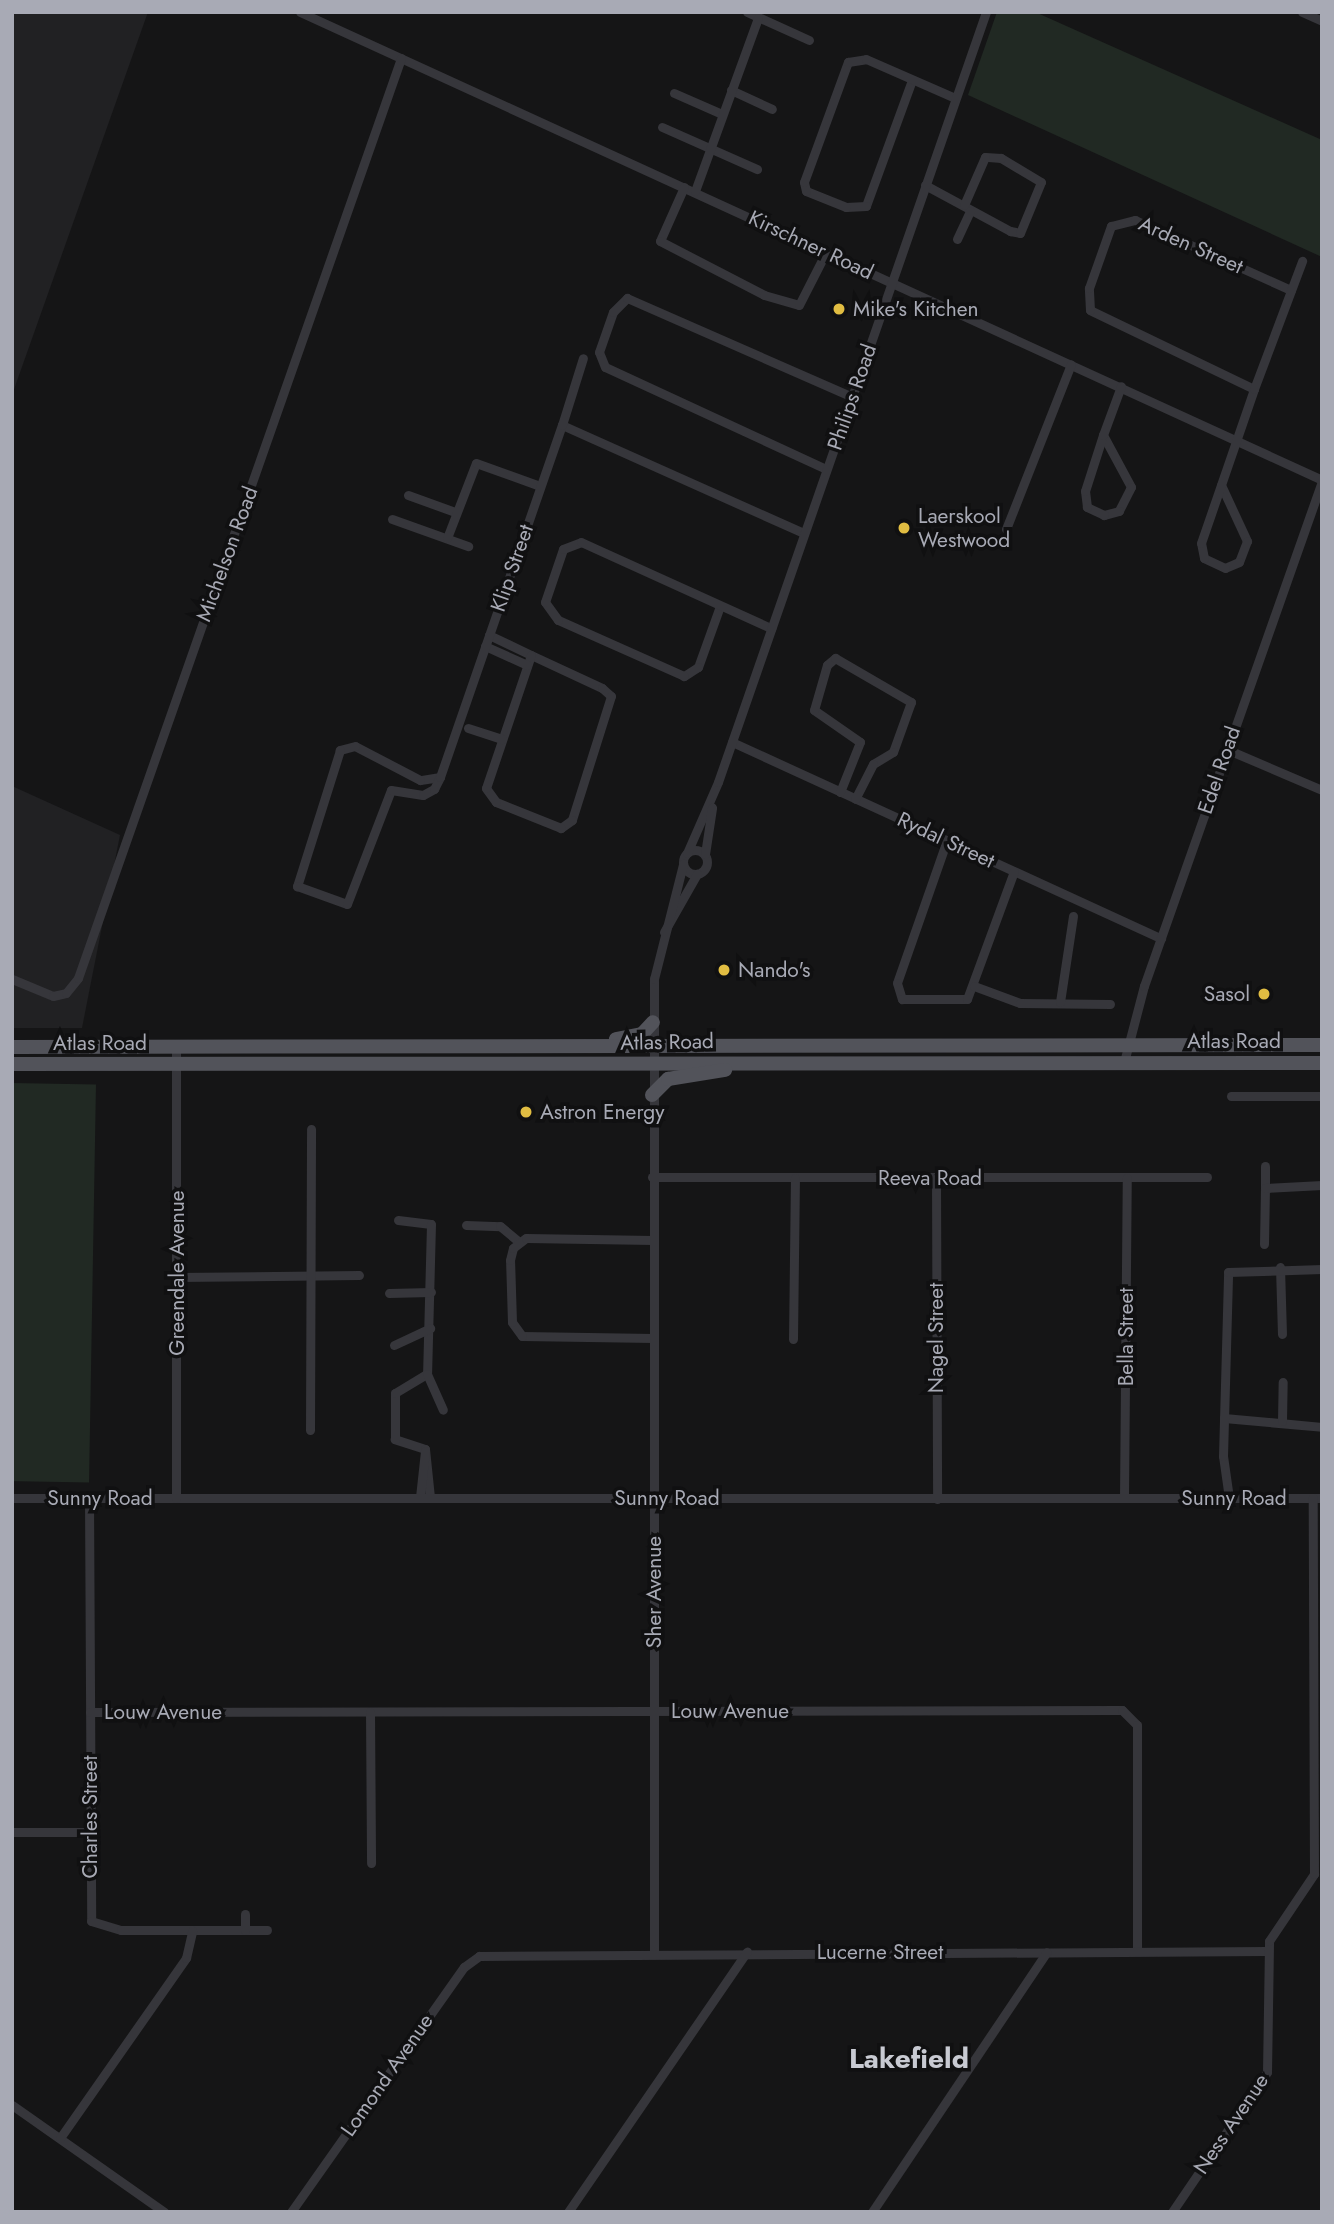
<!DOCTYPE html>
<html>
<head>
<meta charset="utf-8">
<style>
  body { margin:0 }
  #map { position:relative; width:1334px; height:2224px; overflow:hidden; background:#151516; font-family:Jost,sans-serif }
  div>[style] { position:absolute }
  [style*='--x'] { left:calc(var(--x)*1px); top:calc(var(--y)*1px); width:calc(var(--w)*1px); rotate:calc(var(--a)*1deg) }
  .built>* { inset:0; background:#212123 }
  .green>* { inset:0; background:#212923; transform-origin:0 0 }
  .minor>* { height:9px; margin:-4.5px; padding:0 4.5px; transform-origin:4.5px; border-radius:4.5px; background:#36363b }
  .minor>.ring { margin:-4.5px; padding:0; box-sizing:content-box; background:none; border:9px solid #36363b; border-radius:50% }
  .primary>* { height:14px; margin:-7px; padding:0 7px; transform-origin:7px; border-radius:7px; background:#52535a }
  .dots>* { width:19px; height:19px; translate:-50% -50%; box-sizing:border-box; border:4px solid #101011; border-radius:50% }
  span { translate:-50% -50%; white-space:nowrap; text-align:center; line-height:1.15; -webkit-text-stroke:7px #101011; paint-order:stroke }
  .street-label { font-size:21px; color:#a8aab5 }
  .poi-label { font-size:21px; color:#a8aab5 }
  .left { translate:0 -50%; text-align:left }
  .right { translate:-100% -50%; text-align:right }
  .district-label { font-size:28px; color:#c8cad2; font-weight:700 }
  .frame { position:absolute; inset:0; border:14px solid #a8aab5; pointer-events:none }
</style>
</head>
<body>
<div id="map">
  <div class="built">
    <i style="clip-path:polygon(12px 12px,148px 12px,12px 395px)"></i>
    <i style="clip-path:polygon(12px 786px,120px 835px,82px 1028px,12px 1028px)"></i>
  </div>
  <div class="green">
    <i style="clip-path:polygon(997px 12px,1035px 12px,1322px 140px,1322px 257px,968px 95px)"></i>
    <i style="left:12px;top:1083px;width:84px;height:398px;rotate:1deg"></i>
  </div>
  <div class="minor">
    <i style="--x:300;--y:12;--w:1124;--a:24.6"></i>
    <i style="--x:747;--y:12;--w:68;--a:24.3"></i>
    <i style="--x:1302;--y:12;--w:22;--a:24"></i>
    <i style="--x:912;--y:80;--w:134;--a:110.1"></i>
    <i style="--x:866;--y:206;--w:20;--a:177"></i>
    <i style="--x:846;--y:207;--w:43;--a:-158.2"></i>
    <i style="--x:806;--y:191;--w:9;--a:-103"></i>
    <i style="--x:804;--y:182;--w:128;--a:-69.9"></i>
    <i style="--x:848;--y:62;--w:18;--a:-9"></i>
    <i style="--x:866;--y:59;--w:97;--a:23.7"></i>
    <i style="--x:731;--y:90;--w:45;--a:24.9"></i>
    <i style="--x:674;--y:93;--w:52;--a:23.6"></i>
    <i style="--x:662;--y:127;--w:104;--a:23.9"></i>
    <i style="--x:925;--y:185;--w:97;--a:28.4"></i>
    <i style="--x:1010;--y:231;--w:10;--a:11"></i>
    <i style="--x:1020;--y:233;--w:55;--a:-67.6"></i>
    <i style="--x:1041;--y:182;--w:47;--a:-149"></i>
    <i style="--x:1001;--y:158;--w:16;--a:-176"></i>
    <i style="--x:985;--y:157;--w:52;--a:113.6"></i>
    <i style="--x:684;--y:187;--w:59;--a:114"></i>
    <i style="--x:660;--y:241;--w:117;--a:27.4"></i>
    <i style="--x:764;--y:295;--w:36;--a:16"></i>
    <i style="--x:799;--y:305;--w:59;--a:-63"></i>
    <i style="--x:695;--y:191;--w:184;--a:-70"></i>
    <i style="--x:957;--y:239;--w:31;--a:-65"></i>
    <i style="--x:1254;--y:389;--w:182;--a:-154.3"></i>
    <i style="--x:1090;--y:310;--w:22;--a:-93"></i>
    <i style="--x:1089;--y:288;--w:66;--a:-70.5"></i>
    <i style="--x:1111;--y:226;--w:25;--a:-14"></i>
    <i style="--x:1135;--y:220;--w:171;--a:24.2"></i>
    <i style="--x:562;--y:425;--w:265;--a:24.1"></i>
    <i style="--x:1103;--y:435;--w:59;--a:61.7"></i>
    <i style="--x:1131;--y:487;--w:27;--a:117"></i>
    <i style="--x:1119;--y:511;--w:16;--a:165"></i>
    <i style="--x:1104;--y:515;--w:19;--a:-155"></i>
    <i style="--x:1087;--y:507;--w:16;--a:-97"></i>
    <i style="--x:1085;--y:491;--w:59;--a:-72.2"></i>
    <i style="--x:1103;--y:435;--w:52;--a:-69.8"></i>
    <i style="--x:826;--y:469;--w:243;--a:-155.2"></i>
    <i style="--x:605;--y:367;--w:16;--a:-112"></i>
    <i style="--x:599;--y:352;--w:42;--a:-70.7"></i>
    <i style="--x:613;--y:312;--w:20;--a:-45"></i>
    <i style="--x:627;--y:298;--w:246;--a:23.7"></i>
    <i style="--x:1221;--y:485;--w:62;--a:65.1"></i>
    <i style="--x:1247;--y:541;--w:22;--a:111"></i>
    <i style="--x:1239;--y:562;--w:15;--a:157"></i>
    <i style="--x:1225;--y:568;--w:23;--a:-155"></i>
    <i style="--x:1204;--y:558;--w:15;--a:-101"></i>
    <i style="--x:1201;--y:543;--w:163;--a:-71"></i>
    <i style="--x:1254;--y:389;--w:137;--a:-69.4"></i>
    <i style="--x:408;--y:495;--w:50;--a:19.9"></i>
    <i style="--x:392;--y:519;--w:81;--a:19.6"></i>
    <i style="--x:1006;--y:529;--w:177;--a:-68.5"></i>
    <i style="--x:447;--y:538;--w:80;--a:-68.9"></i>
    <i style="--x:476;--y:463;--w:68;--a:19.8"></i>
    <i style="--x:720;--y:606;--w:65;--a:109.8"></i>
    <i style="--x:698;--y:667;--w:17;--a:147"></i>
    <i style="--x:684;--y:676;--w:138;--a:-156"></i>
    <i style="--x:558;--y:620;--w:22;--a:-126"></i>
    <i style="--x:545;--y:602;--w:56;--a:-71.2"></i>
    <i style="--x:563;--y:549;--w:19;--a:-21"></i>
    <i style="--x:581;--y:542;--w:209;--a:24.4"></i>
    <i style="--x:489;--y:635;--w:47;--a:25.5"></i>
    <i style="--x:531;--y:655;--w:78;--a:24.9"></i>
    <i style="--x:602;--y:688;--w:12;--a:42"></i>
    <i style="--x:611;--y:696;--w:130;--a:107.5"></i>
    <i style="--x:572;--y:820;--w:14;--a:144"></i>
    <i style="--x:561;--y:828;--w:70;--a:-158.2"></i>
    <i style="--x:496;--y:802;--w:17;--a:-126"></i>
    <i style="--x:486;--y:788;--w:140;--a:-71.3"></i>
    <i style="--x:485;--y:646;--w:46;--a:24.3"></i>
    <i style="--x:468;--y:728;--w:36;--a:18"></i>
    <i style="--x:732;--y:742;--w:472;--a:24.6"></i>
    <i style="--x:1226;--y:749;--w:104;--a:23.1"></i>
    <i style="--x:440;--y:777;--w:20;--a:171"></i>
    <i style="--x:420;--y:780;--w:73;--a:-152.4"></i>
    <i style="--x:355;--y:746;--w:16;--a:165"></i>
    <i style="--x:340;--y:750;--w:143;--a:107.5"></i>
    <i style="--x:297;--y:886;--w:53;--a:19.8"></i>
    <i style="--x:347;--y:904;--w:122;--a:-68.9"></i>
    <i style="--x:391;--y:790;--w:32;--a:9"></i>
    <i style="--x:423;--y:795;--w:13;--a:-29"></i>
    <i style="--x:434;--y:789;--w:13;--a:-63"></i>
    <i style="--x:440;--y:777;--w:373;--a:-70.9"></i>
    <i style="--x:562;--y:425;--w:70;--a:-72.6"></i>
    <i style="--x:840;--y:792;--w:54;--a:-68.2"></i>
    <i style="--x:860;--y:742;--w:56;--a:-145.2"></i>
    <i style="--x:814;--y:710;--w:47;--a:-73.9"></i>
    <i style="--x:827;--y:665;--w:11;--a:-41"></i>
    <i style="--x:835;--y:658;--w:88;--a:30.1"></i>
    <i style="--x:911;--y:702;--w:53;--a:109.8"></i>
    <i style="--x:893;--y:752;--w:23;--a:149"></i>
    <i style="--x:873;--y:764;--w:39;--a:117"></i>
    <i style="--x:947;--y:840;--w:151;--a:109.3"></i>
    <i style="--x:897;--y:983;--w:17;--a:73"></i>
    <i style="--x:902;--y:999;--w:65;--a:0"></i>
    <i style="--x:967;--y:999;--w:136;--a:-69.8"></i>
    <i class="ring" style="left:683px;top:850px;width:15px;height:15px"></i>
    <i style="--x:687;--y:853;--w:77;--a:-66.4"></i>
    <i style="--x:718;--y:782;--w:815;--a:-70.81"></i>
    <i style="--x:705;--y:854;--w:47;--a:-81.3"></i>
    <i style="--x:664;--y:932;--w:67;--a:-60.4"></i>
    <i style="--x:12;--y:979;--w:44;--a:22.5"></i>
    <i style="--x:53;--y:996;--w:13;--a:-13"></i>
    <i style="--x:66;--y:993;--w:19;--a:-51"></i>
    <i style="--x:78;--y:978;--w:975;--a:-70.65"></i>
    <i style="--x:974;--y:986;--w:49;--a:20.3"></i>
    <i style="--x:1020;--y:1003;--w:90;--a:0.6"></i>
    <i style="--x:1060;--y:1002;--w:87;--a:-81.4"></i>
    <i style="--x:1124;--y:1062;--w:79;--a:-75.3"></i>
    <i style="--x:1144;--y:986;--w:535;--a:-70.58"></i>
    <i style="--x:1231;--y:1096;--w:91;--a:0"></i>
    <i style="--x:652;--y:1177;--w:555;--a:0"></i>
    <i style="--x:936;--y:1178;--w:321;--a:89.8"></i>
    <i style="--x:1265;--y:1188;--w:22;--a:-90"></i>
    <i style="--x:398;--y:1220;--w:33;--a:7"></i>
    <i style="--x:431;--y:1224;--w:150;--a:91.5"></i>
    <i style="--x:466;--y:1225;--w:34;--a:2"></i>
    <i style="--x:500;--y:1226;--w:23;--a:40"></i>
    <i style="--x:1264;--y:1244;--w:56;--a:-89"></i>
    <i style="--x:1265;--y:1188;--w:57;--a:-3"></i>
    <i style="--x:1280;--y:1267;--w:67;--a:88.3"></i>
    <i style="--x:177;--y:1277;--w:182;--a:-0.6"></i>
    <i style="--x:389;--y:1293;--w:42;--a:-1.4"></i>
    <i style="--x:653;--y:1338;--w:131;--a:-179.1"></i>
    <i style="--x:522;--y:1336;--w:17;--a:-126"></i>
    <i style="--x:512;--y:1322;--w:62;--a:-91.8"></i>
    <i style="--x:510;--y:1260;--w:12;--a:-76"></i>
    <i style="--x:513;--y:1248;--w:16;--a:-38"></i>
    <i style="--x:526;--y:1238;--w:127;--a:0.9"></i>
    <i style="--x:793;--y:1339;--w:161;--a:-89.3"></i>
    <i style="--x:394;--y:1345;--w:40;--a:-25"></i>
    <i style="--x:1224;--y:1418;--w:98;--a:5.2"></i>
    <i style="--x:1282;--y:1421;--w:39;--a:-89"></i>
    <i style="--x:310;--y:1430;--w:301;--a:-89.8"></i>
    <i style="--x:425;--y:1449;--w:32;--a:-162"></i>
    <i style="--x:395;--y:1439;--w:46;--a:-90"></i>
    <i style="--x:395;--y:1393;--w:37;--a:-31"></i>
    <i style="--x:427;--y:1374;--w:39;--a:66"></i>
    <i style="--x:425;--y:1449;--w:48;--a:84.1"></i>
    <i style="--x:89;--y:1497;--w:424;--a:89.7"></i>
    <i style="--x:91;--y:1921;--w:31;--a:17"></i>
    <i style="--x:121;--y:1930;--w:146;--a:0"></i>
    <i style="--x:420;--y:1497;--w:46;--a:-83.8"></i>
    <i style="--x:1124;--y:1497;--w:319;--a:-89.5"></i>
    <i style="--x:12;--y:1498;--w:1310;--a:0"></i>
    <i style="--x:176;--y:1498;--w:450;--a:-90"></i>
    <i style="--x:1229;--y:1498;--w:42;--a:-98.1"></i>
    <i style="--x:1223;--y:1456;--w:184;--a:-88.4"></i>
    <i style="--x:1228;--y:1272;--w:94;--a:-1.8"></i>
    <i style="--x:90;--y:1712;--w:1032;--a:-0.11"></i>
    <i style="--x:1122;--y:1710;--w:21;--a:45"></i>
    <i style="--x:1137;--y:1725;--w:226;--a:90"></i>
    <i style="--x:370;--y:1712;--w:151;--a:89.6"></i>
    <i style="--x:12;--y:1832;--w:78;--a:0"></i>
    <i style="--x:245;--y:1930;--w:16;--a:-90"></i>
    <i style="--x:654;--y:1952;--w:973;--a:-90"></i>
    <i style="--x:654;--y:979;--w:119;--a:-75.8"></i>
    <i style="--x:12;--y:2105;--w:186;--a:35.1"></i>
    <i style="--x:60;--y:2138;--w:220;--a:-55"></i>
    <i style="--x:186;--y:1958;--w:28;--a:-77"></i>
    <i style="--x:291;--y:2212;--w:300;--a:-54.8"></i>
    <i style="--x:464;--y:1967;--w:19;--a:-36"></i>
    <i style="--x:479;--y:1956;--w:788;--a:-0.36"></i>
    <i style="--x:568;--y:2212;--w:316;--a:-55.5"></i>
    <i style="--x:872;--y:2212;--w:313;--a:-56.1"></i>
    <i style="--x:1172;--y:2212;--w:169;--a:-55.8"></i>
    <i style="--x:1267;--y:2072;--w:131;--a:-89.1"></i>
    <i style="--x:1269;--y:1941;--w:81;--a:-56.1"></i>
    <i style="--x:1314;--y:1874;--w:376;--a:-90.2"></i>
  </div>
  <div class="primary">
    <i style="--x:616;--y:1039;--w:26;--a:-11"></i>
    <i style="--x:642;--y:1034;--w:16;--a:-47"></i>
    <i style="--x:12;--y:1047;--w:1310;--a:-0.09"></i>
    <i style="--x:12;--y:1064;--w:1310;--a:-0.04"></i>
    <i style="--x:652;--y:1095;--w:23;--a:-45"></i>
    <i style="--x:668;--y:1079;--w:58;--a:-9"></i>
  </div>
  <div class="dots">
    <i style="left:839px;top:309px;background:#e1bd42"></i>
    <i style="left:904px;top:528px;background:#e1bd42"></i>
    <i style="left:724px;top:970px;background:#e1bd42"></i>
    <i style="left:1264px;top:994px;background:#e1bd42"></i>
    <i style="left:526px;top:1112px;background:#e1bd42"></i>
  </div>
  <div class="street-label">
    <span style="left:811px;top:245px;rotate:25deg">Kirschner Road</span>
    <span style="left:1191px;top:245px;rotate:24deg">Arden Street</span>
    <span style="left:852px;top:397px;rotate:-71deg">Philips Road</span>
    <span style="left:227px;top:554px;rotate:-70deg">Michelson Road</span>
    <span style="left:512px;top:568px;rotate:-71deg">Klip Street</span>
    <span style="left:1219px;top:770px;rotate:-71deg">Edel Road</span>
    <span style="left:946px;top:840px;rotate:25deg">Rydal Street</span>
    <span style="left:1234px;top:1041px">Atlas Road</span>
    <span style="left:667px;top:1042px;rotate:-1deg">Atlas Road</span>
    <span style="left:100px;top:1043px">Atlas Road</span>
    <span style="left:930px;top:1178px">Reeva Road</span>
    <span style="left:177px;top:1273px;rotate:-90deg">Greendale Avenue</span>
    <span style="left:1126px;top:1337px;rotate:-90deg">Bella Street</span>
    <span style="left:936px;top:1338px;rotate:-90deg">Nagel Street</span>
    <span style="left:100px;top:1498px">Sunny Road</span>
    <span style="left:667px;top:1498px">Sunny Road</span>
    <span style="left:1234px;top:1498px">Sunny Road</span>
    <span style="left:654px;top:1592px;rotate:-90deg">Sher Avenue</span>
    <span style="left:730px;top:1711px">Louw Avenue</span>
    <span style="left:163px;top:1712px">Louw Avenue</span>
    <span style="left:90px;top:1817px;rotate:-90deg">Charles Street</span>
    <span style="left:880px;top:1952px">Lucerne Street</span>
    <span style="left:387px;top:2075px;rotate:-55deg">Lomond Avenue</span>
    <span style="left:1231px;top:2124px;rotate:-56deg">Ness Avenue</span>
  </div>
  <div class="poi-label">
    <span class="left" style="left:853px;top:309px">Mike's Kitchen</span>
    <span class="left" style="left:918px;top:528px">Laerskool<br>Westwood</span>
    <span class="left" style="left:738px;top:970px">Nando's</span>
    <span class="right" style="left:1250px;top:994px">Sasol</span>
    <span class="left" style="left:540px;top:1112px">Astron Energy</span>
  </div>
  <div class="district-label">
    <span style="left:909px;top:2059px">Lakefield</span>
  </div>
  <div class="frame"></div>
</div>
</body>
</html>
